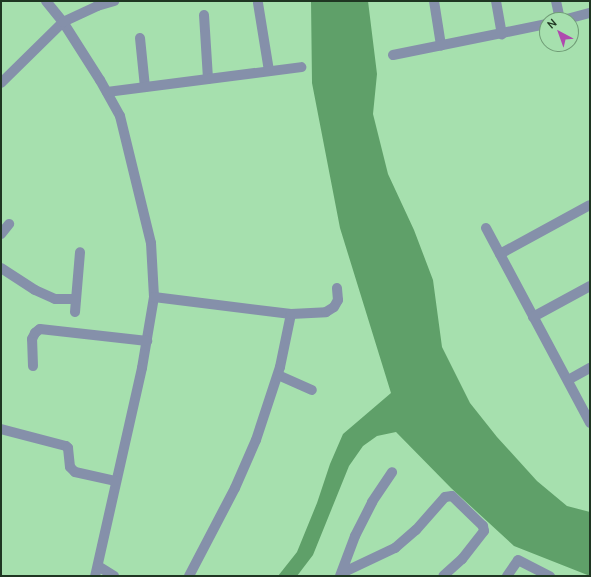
<!DOCTYPE html>
<html>
<head>
<meta charset="utf-8">
<style>
  body { margin:0 }
  #map { position:relative; width:591px; height:577px; overflow:hidden; background:#a6e0ae; font-family:Manrope,sans-serif }
  div>[style] { position:absolute }
  [style*='--x'] { left:calc(var(--x)*1px); top:calc(var(--y)*1px); width:calc(var(--w)*1px); rotate:calc(var(--a)*1deg) }
  .water>* { inset:0; background:#5fa069 }
  .minor>* { height:10px; margin:-5px; padding:0 5px; transform-origin:5px; border-radius:5px; background:#8590aa }
  span { translate:-50% -50%; white-space:nowrap; text-align:center; line-height:1.15; -webkit-text-stroke:4px #a6e0ae; paint-order:stroke }
  .frame { position:absolute; inset:0; border:2px solid #1f3622; pointer-events:none }
  .north { position:absolute; left:539px; top:12px; width:40px; height:40px; box-sizing:border-box; background:#a6e0ae; border:1px solid #709c76; border-radius:50%; rotate:319deg; font-size:11px; font-weight:700; line-height:16px; text-align:center; color:#1f3622 }
  .north::after { content:''; display:block; margin:auto; width:14px; height:18px; background:#af49ae; clip-path:polygon(50% 0,100% 100%,50% 72%,0 100%) }
</style>
</head>
<body>
<div id="map">
  <div class="water">
    <i style="clip-path:polygon(311px 1px,368px 1px,377px 74px,373px 114px,388px 174px,414px 230px,433px 280px,442px 347px,470px 403px,497px 437px,537px 481px,567px 506px,590px 512px,590px 576px,514px 546px,451px 488px,396px 432px,377px 436px,363px 446px,349px 466px,313px 555px,297px 576px,278px 576px,297px 552px,317px 503px,330px 464px,343px 434px,391px 393px,340px 228px,312px 83px)"></i>
  </div>
  <div class="minor">
    <i style="--x:46;--y:1;--w:27;--a:51"></i>
    <i style="--x:63;--y:22;--w:69;--a:57.5"></i>
    <i style="--x:100;--y:80;--w:41;--a:60.9"></i>
    <i style="--x:120;--y:116;--w:131;--a:76.3"></i>
    <i style="--x:151;--y:243;--w:54;--a:86.8"></i>
    <i style="--x:154;--y:297;--w:72;--a:99.6"></i>
    <i style="--x:142;--y:368;--w:213;--a:102.7"></i>
    <i style="--x:434;--y:1;--w:45;--a:81"></i>
    <i style="--x:496;--y:1;--w:34;--a:80"></i>
    <i style="--x:556;--y:1;--w:19;--a:78"></i>
    <i style="--x:258;--y:3;--w:69;--a:80.8"></i>
    <i style="--x:204;--y:15;--w:64;--a:86.4"></i>
    <i style="--x:563;--y:20;--w:28;--a:-15"></i>
    <i style="--x:140;--y:38;--w:49;--a:84.2"></i>
    <i style="--x:393;--y:55;--w:157;--a:-11.4"></i>
    <i style="--x:1;--y:83;--w:87;--a:-44.5"></i>
    <i style="--x:63;--y:22;--w:38;--a:-25"></i>
    <i style="--x:97;--y:6;--w:18;--a:-16"></i>
    <i style="--x:107;--y:92;--w:196;--a:-7.3"></i>
    <i style="--x:486;--y:228;--w:221;--a:61.9"></i>
    <i style="--x:1;--y:234;--w:13;--a:-51"></i>
    <i style="--x:500;--y:254;--w:102;--a:-28.6"></i>
    <i style="--x:1;--y:268;--w:40;--a:32.9"></i>
    <i style="--x:35;--y:290;--w:22;--a:24"></i>
    <i style="--x:55;--y:299;--w:21;--a:0"></i>
    <i style="--x:154;--y:297;--w:138;--a:7.1"></i>
    <i style="--x:75;--y:312;--w:60;--a:-85.2"></i>
    <i style="--x:533;--y:317;--w:65;--a:-28.5"></i>
    <i style="--x:33;--y:366;--w:27;--a:-92"></i>
    <i style="--x:32;--y:339;--w:7;--a:-63"></i>
    <i style="--x:35;--y:333;--w:6;--a:-39"></i>
    <i style="--x:40;--y:329;--w:108;--a:6.4"></i>
    <i style="--x:278;--y:375;--w:37;--a:24"></i>
    <i style="--x:568;--y:380;--w:25;--a:-29"></i>
    <i style="--x:1;--y:429;--w:67;--a:14.7"></i>
    <i style="--x:66;--y:446;--w:3;--a:45"></i>
    <i style="--x:68;--y:448;--w:19;--a:84"></i>
    <i style="--x:70;--y:467;--w:7;--a:45"></i>
    <i style="--x:75;--y:472;--w:42;--a:12.4"></i>
    <i style="--x:98;--y:566;--w:19;--a:32"></i>
    <i style="--x:342;--y:573;--w:59;--a:-25.3"></i>
    <i style="--x:395;--y:548;--w:28;--a:-41"></i>
    <i style="--x:416;--y:530;--w:44;--a:-48.7"></i>
    <i style="--x:445;--y:497;--w:7;--a:-8"></i>
    <i style="--x:452;--y:496;--w:43;--a:44.1"></i>
    <i style="--x:483;--y:526;--w:5;--a:79"></i>
    <i style="--x:484;--y:531;--w:36;--a:128"></i>
    <i style="--x:462;--y:559;--w:25;--a:138"></i>
    <i style="--x:189;--y:576;--w:99;--a:-62.4"></i>
    <i style="--x:235;--y:488;--w:52;--a:-66.4"></i>
    <i style="--x:256;--y:440;--w:77;--a:-71.8"></i>
    <i style="--x:280;--y:367;--w:54;--a:-78.3"></i>
    <i style="--x:291;--y:314;--w:35;--a:-3"></i>
    <i style="--x:326;--y:312;--w:9;--a:-32"></i>
    <i style="--x:334;--y:307;--w:8;--a:-60"></i>
    <i style="--x:338;--y:300;--w:12;--a:-95"></i>
    <i style="--x:340;--y:576;--w:43;--a:-69.4"></i>
    <i style="--x:355;--y:536;--w:38;--a:-63"></i>
    <i style="--x:372;--y:502;--w:36;--a:-56"></i>
    <i style="--x:507;--y:576;--w:19;--a:-55"></i>
    <i style="--x:518;--y:560;--w:36;--a:27"></i>
  </div>
  <div class="frame"></div>
  <div class="north">N</div>
</div>
</body>
</html>
